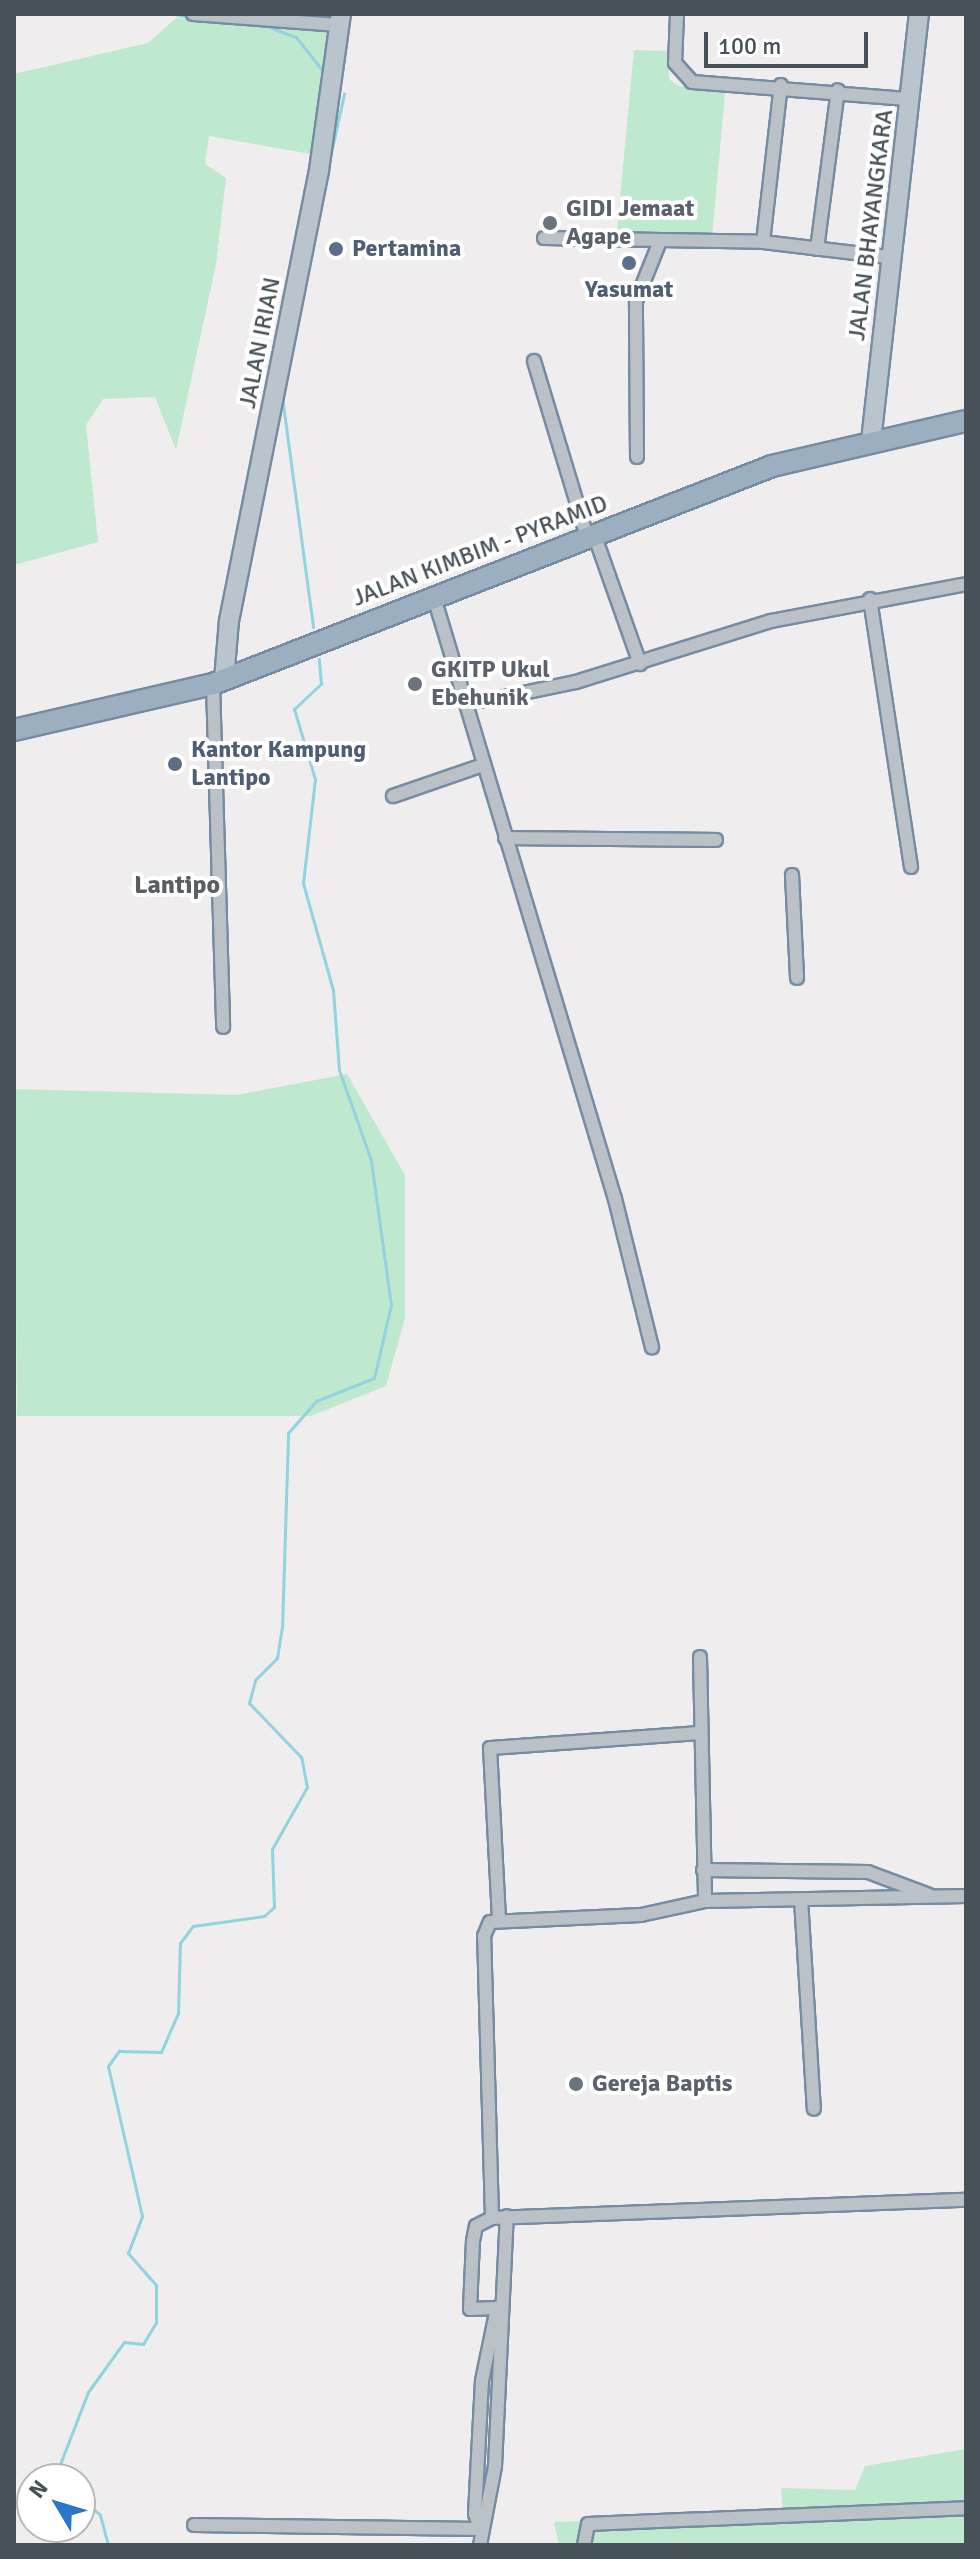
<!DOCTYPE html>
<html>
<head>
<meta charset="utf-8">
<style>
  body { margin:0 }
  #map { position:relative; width:980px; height:2559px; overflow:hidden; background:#efeded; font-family:Signika,sans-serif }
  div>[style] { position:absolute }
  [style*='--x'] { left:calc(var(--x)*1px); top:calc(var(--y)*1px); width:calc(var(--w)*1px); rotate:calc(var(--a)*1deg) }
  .green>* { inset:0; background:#bfe9ce }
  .stream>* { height:3px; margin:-1.5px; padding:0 1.5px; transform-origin:1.5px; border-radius:1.5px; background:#91d3e1 }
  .roads { filter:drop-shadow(2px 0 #758ca2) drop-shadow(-2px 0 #758ca2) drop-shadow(0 2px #758ca2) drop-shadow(0 -2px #758ca2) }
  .minor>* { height:12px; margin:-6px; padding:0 6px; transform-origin:6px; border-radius:6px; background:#bac2c8 }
  .secondary>* { height:18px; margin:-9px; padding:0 9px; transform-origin:9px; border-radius:9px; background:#bac4cd }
  .trunk>* { height:20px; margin:-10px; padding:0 10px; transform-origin:10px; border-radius:10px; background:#9cafc0 }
  .dots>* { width:22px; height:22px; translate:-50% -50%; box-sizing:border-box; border:4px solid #fff; border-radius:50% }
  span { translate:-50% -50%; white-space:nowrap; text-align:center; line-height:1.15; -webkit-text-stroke:8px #fff; paint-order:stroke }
  .worship-label { font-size:24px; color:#5b616d; font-weight:700 }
  .left { translate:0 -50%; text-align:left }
  .street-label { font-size:24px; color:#475158 }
  .service-label { font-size:24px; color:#4e5e75; font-weight:700 }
  .neighbourhood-label { font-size:26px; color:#5a5e61; font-weight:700 }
  .frame { position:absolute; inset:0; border:16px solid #475158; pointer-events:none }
  .north { position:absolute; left:16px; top:2463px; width:80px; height:80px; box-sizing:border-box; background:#fff; border:2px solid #b5b9bc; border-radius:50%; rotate:308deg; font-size:22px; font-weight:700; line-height:32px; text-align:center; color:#475158 }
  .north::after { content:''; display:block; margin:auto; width:28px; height:36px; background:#2c76ca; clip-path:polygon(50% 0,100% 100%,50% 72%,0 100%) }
  .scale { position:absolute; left:704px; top:32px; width:164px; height:36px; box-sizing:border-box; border:4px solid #475158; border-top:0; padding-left:10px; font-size:24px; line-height:28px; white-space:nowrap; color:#475158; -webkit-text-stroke:6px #fff; paint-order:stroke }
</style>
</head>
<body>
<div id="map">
  <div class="green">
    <i style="clip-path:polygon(176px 18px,335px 32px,311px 154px,209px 136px,205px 164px,226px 178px,216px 264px,176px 450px,155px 397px,103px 399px,86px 425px,98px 542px,14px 565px,14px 74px,148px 43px)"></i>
    <i style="clip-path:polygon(634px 50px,668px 51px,669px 79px,678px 86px,725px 93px,712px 237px,617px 230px)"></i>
    <i style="clip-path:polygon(347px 1074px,405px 1175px,405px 1318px,386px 1386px,311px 1416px,17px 1416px,14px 1089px,237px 1095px)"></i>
    <i style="clip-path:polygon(966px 2449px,966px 2545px,559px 2545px,554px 2522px,783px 2515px,781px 2488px,855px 2490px,865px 2466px)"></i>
  </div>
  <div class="stream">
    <i style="--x:175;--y:14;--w:14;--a:12"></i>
    <i style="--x:264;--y:25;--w:34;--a:21"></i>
    <i style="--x:296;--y:37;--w:42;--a:51.8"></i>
    <i style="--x:329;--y:162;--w:70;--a:-77.6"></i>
    <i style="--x:282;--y:397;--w:232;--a:82.3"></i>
    <i style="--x:61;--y:2479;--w:8;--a:-120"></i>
    <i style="--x:57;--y:2472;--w:86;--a:-68.8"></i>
    <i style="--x:88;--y:2392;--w:62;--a:-54.2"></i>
    <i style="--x:124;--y:2342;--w:19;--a:6"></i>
    <i style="--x:143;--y:2344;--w:26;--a:-59"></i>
    <i style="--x:156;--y:2322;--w:37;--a:-90"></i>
    <i style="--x:156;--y:2285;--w:43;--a:-131.2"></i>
    <i style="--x:128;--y:2253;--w:40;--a:-69"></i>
    <i style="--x:142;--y:2216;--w:154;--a:-102.8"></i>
    <i style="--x:108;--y:2066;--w:19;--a:-54"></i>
    <i style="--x:119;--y:2051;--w:42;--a:1.4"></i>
    <i style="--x:161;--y:2052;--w:43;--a:-66.4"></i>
    <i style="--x:178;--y:2013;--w:70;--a:-88.4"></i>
    <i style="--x:180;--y:1943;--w:21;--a:-53"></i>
    <i style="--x:193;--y:1926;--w:72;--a:-8"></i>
    <i style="--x:264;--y:1916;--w:13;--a:-42"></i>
    <i style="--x:274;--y:1907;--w:58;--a:-92"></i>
    <i style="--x:272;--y:1849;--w:71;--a:-60.6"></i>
    <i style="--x:307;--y:1787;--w:31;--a:-101"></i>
    <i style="--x:301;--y:1757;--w:75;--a:-133.9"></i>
    <i style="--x:249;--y:1703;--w:24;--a:-75"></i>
    <i style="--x:255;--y:1680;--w:31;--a:-45"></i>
    <i style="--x:277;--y:1658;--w:30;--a:-81"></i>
    <i style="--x:282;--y:1628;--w:195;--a:-88.2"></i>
    <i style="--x:288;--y:1433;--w:43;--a:-48.8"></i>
    <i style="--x:316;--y:1401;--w:62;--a:-21.6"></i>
    <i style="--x:374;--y:1378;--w:75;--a:-76.9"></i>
    <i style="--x:391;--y:1305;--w:146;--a:-97.9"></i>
    <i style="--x:371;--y:1160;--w:96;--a:-109.6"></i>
    <i style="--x:339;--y:1070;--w:80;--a:-94.3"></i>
    <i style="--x:333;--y:990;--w:111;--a:-105.7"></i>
    <i style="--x:303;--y:883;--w:105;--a:-83.4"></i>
    <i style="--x:315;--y:779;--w:73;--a:-106.7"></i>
    <i style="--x:294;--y:709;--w:37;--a:-43"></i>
    <i style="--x:321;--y:684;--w:25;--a:-95"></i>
    <i style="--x:80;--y:2498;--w:26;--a:40"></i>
    <i style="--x:100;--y:2515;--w:31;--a:75"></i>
  </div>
  <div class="roads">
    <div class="minor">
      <i style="--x:193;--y:14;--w:146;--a:4.3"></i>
      <i style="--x:677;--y:14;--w:49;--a:92.3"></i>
      <i style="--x:675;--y:63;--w:25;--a:48"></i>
      <i style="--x:692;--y:82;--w:219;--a:4.5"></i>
      <i style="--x:544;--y:238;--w:219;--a:1"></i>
      <i style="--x:763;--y:242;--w:126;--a:6.8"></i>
      <i style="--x:763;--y:242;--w:158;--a:-83.5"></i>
      <i style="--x:817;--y:249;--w:160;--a:-82.5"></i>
      <i style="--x:534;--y:361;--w:183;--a:73.2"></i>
      <i style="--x:637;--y:457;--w:156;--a:-90.4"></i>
      <i style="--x:636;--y:301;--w:65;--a:-68.2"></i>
      <i style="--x:594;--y:534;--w:138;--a:70.5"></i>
      <i style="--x:433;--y:594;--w:632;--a:73.26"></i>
      <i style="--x:615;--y:1199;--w:153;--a:76"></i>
      <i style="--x:870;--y:599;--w:271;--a:81.3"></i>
      <i style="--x:213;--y:684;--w:343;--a:88.3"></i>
      <i style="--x:485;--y:701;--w:93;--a:-11.8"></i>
      <i style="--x:576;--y:682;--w:204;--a:-17.4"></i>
      <i style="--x:771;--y:621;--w:198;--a:-10.7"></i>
      <i style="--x:393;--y:796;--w:95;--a:-19"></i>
      <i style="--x:505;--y:838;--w:211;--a:0.5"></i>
      <i style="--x:792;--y:875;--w:103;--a:87.2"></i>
      <i style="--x:700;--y:1657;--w:244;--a:88.8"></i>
      <i style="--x:703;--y:1870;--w:165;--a:0.7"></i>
      <i style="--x:868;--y:1872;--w:65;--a:20.7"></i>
      <i style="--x:801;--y:1899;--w:210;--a:86.5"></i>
      <i style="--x:499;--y:1919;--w:171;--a:-93"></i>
      <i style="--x:490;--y:1748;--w:211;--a:-4.1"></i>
      <i style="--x:492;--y:2218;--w:282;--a:-91.6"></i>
      <i style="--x:484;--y:1936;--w:15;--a:-67"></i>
      <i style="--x:490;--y:1922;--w:151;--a:-2.7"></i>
      <i style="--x:641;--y:1915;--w:66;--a:-12.3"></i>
      <i style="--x:705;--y:1901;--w:261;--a:-1.1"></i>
      <i style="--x:194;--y:2525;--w:286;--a:0.8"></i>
      <i style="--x:480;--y:2529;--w:16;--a:-108"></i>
      <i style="--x:475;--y:2514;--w:133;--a:-87"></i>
      <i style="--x:482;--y:2381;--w:75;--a:-78.4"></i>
      <i style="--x:497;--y:2308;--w:27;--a:178"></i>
      <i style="--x:470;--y:2309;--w:68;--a:-87.5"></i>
      <i style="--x:473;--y:2241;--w:15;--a:-79"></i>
      <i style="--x:476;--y:2226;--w:18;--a:-27"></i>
      <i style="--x:492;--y:2218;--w:474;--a:-2.2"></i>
      <i style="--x:480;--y:2545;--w:80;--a:-79.2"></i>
      <i style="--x:495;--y:2466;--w:250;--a:-87.3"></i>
      <i style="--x:584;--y:2545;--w:21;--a:-79"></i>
      <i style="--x:588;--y:2524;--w:378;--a:-2.4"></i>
    </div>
    <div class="secondary">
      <i style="--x:871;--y:441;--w:430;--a:-83.6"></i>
      <i style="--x:224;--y:680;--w:59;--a:-85.2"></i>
      <i style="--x:229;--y:621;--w:460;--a:-78.7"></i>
      <i style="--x:319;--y:170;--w:158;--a:-82"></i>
    </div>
    <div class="trunk">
      <i style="--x:14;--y:730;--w:204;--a:-13"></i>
      <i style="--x:213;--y:684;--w:600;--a:-21.3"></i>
      <i style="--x:772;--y:466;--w:199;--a:-13.1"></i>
    </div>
  </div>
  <div class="dots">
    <i style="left:550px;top:223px;background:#6b7280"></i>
    <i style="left:336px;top:249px;background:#5c6f8a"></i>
    <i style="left:629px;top:263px;background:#5c6f8a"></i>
    <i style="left:415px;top:684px;background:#6b7280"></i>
    <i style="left:175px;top:764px;background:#5c6f8a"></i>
    <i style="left:576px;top:2084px;background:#6b7280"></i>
  </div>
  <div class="worship-label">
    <span class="left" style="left:566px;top:223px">GIDI Jemaat<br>Agape</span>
    <span class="left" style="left:431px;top:684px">GKITP Ukul<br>Ebehunik</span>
    <span class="left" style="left:592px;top:2084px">Gereja Baptis</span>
  </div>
  <div class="street-label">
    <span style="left:871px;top:225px;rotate:-83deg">JALAN BHAYANGKARA</span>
    <span style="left:260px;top:343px;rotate:-79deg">JALAN IRIAN</span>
    <span style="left:480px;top:551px;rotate:-21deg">JALAN KIMBIM - PYRAMID</span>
  </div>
  <div class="service-label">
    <span class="left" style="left:352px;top:249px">Pertamina</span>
    <span style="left:629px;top:290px">Yasumat</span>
    <span class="left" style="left:191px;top:764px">Kantor Kampung<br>Lantipo</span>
  </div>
  <div class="neighbourhood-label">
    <span style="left:177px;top:886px">Lantipo</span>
  </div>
  <div class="frame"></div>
  <div class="north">N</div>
  <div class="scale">100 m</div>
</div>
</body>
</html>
